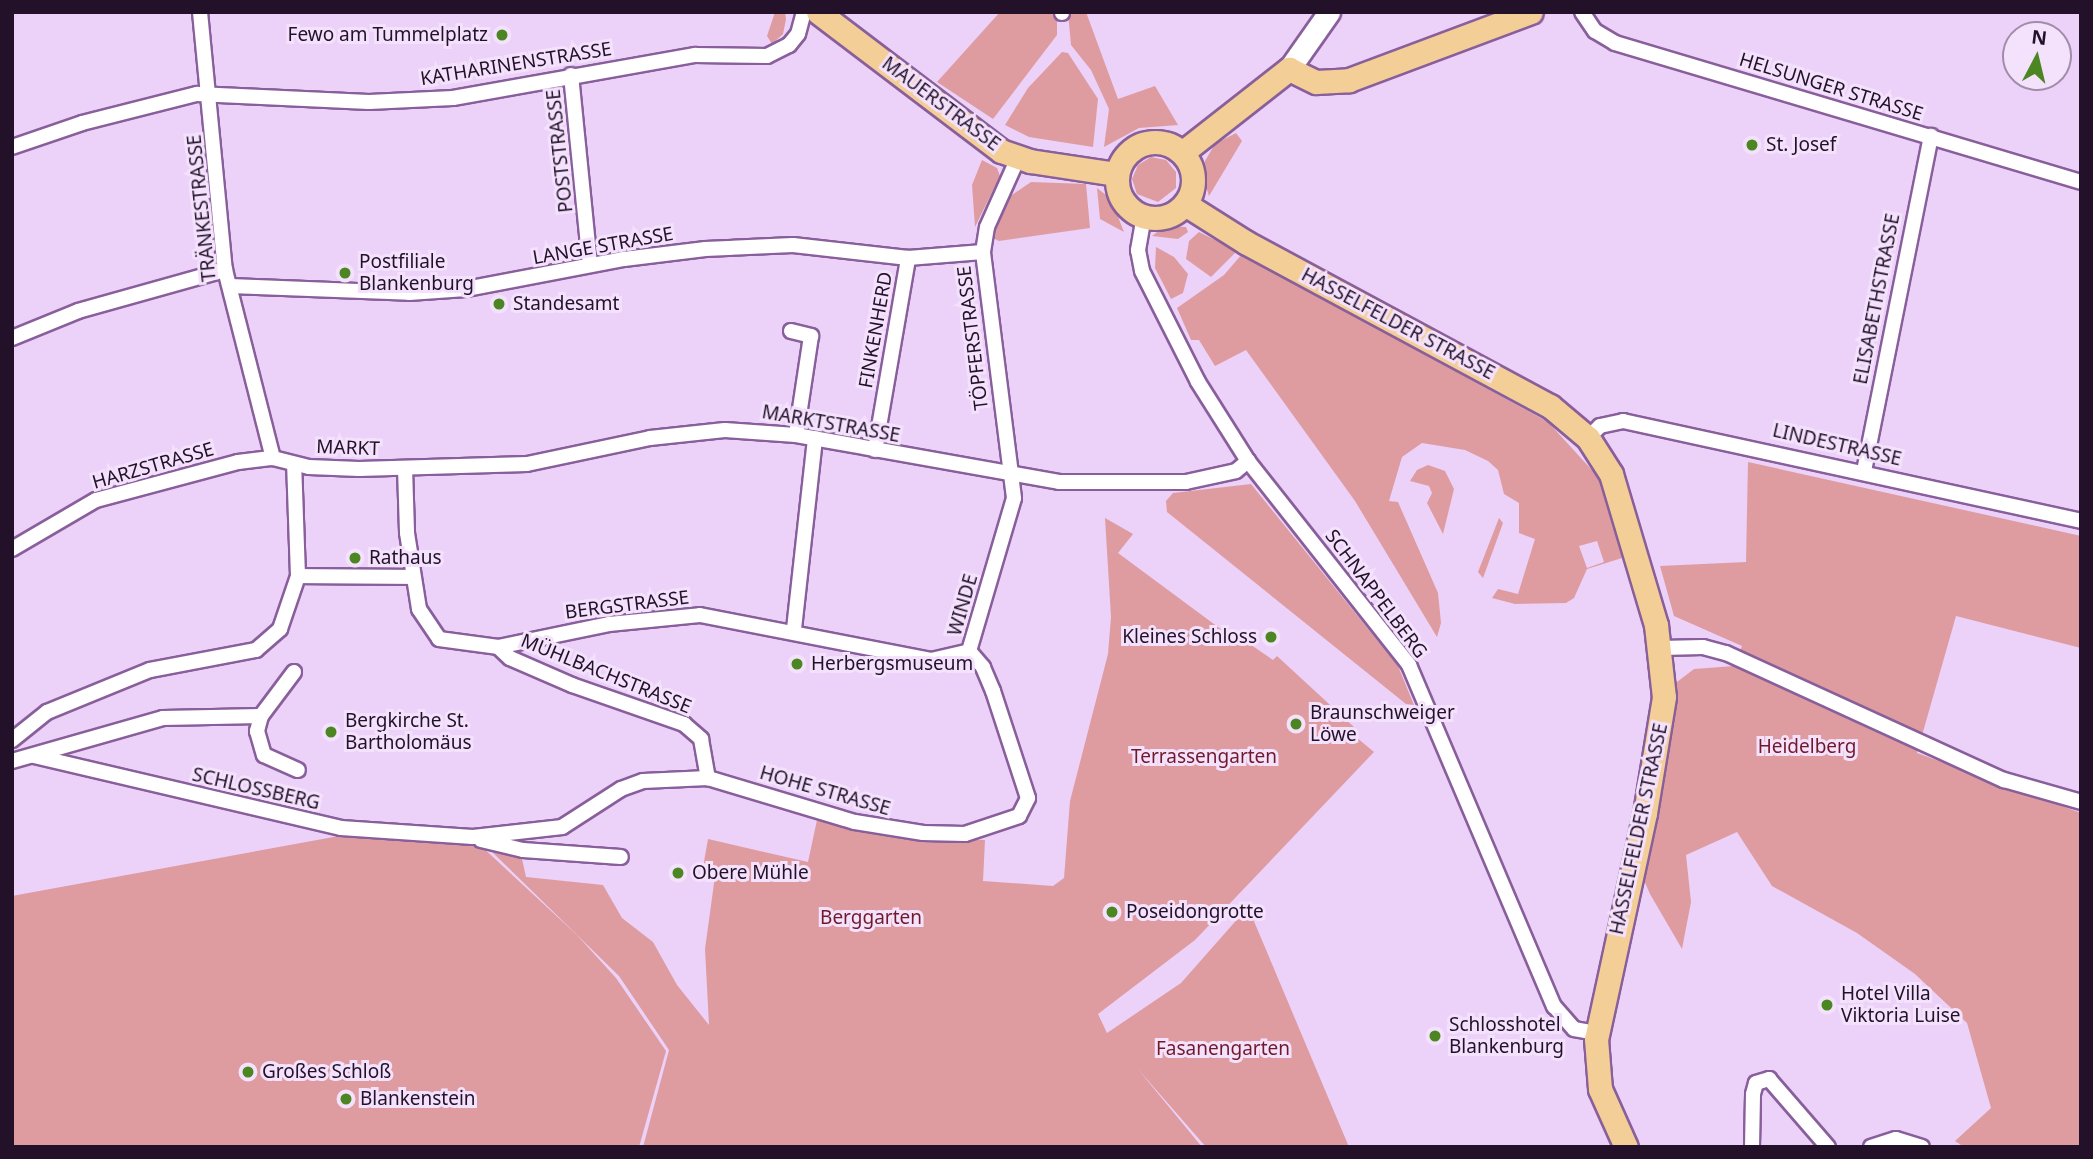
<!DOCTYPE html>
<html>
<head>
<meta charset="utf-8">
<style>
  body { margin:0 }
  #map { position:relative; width:2093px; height:1159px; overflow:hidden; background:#ecd1f9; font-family:"Noto Sans",sans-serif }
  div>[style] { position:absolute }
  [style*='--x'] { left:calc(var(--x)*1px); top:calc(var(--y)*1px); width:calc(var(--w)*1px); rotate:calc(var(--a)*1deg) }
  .green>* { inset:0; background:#de9ca0 }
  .roads { filter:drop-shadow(2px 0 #895f9b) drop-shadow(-2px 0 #895f9b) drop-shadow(0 2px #895f9b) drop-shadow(0 -2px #895f9b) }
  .street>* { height:14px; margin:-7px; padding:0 7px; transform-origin:7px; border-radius:7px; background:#fff }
  .secondary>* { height:21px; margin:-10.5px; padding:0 10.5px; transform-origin:10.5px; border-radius:10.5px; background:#fff }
  .primary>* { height:23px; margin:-11.5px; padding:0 11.5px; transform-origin:11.5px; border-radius:11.5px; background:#f3ce96 }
  .primary>.ring { margin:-11.5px; padding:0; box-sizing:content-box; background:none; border:23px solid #f3ce96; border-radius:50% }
  .dots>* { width:19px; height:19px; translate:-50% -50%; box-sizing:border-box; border:4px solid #f4e2fd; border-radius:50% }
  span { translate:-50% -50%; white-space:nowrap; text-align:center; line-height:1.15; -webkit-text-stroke:6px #f4e2fd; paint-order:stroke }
  .poi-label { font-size:19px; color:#221129 }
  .right { translate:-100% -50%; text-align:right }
  .left { translate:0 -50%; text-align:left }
  .street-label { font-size:19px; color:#221129 }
  .park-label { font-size:19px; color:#711929 }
  .frame { position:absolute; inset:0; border:14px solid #221129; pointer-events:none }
  .north { position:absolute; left:2002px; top:21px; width:70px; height:70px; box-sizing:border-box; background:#f4e2fd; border:2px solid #a08ea8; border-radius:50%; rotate:7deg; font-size:19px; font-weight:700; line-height:28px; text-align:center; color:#221129 }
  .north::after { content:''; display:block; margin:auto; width:24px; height:32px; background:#4c8623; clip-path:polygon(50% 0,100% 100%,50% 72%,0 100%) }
</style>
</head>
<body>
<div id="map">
  <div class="green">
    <i style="clip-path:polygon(775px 12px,785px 12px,786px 19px,783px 34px,772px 44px,767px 36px)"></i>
    <i style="clip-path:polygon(1000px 12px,1057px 12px,1057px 35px,993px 119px,937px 82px)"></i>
    <i style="clip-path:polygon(1068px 12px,1086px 12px,1118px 99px,1155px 86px,1178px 125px,1139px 128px,1104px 147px,1109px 109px,1091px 70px,1071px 45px)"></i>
    <i style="clip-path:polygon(1062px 52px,1068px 53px,1098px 99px,1093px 147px,1029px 137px,1005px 125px,1028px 88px)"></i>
    <i style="clip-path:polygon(1236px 133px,1242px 141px,1209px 196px,1202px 173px,1205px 161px,1215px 144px)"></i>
    <i style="clip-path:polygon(1151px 157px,1166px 160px,1176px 172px,1176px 188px,1158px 202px,1137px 194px,1132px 179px,1138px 165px)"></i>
    <i style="clip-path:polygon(982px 160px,997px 168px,1000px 176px,975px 227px,972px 185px)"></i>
    <i style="clip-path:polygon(1031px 182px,1086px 184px,1090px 228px,999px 241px,993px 238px,1009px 197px)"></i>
    <i style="clip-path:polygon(1097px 188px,1111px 199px,1124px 232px,1100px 219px)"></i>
    <i style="clip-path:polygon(1165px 226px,1186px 227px,1188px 232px,1178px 239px,1152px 236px)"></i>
    <i style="clip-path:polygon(1199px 232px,1237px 251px,1211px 277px,1186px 259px,1189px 241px)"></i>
    <i style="clip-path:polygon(1156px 247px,1174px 257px,1188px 274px,1183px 293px,1171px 299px,1155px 268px)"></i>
    <i style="clip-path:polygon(evenodd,1242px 254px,1548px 422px,1601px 480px,1622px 558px,1587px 569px,1574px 598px,1566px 603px,1515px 604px,1492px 598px,1498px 589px,1518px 594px,1535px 539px,1519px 533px,1519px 503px,1504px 494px,1498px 470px,1488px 461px,1465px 450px,1422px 443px,1402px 457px,1389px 501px,1398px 502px,1438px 593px,1441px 623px,1437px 637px,1355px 501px,1246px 350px,1215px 366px,1199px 340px,1191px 340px,1177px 308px,1224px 275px,1242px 254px,1597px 541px,1604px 562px,1587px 568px,1579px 546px,1597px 541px)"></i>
    <i style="clip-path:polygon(1748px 462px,2081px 536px,2081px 648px,1956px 616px,1917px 753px,2081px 813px,2081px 1147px,1964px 1147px,1955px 1141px,1991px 1108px,1967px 1023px,1915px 974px,1857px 933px,1772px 886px,1737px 832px,1686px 855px,1691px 902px,1682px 949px,1650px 894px,1643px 878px,1677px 682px,1694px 669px,1734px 666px,1742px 646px,1674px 616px,1660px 566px,1746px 562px)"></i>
    <i style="clip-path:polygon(1428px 465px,1445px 471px,1454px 489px,1443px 534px,1427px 503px,1432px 493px,1429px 486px,1410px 481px,1417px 470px)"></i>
    <i style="clip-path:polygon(1251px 484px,1398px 666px,1414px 705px,1406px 704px,1167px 512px,1166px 501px,1173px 493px)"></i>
    <i style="clip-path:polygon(1105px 518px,1133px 534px,1118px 553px,1222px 630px,1225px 627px,1273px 660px,1277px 656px,1354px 727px,1350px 732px,1374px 752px,1195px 940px,1098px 1014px,1107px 1033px,1181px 983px,1248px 907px,1349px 1147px,1206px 1147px,1137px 1068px,1202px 1147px,643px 1147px,669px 1050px,619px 976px,485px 845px,521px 854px,526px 877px,603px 885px,622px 918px,653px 942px,677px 985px,709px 1025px,705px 949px,715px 876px,702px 873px,708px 839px,808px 862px,817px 820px,915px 838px,985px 840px,983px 881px,1053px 886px,1064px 878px,1070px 801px,1108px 654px,1111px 617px)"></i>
    <i style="clip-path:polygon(1499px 518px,1503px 523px,1483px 578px,1478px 572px)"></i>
    <i style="clip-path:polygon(339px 836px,480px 845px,577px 935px,616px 978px,666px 1051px,639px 1147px,12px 1147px,12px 896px)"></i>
  </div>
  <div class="roads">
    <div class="street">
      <i style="--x:200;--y:12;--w:259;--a:84.5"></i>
      <i style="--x:225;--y:270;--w:194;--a:75.7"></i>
      <i style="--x:1062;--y:12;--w:1;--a:90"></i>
      <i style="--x:1582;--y:12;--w:23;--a:56"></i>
      <i style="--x:1595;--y:31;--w:23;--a:31"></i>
      <i style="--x:1615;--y:43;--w:486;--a:16.6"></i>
      <i style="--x:571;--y:75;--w:190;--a:84.3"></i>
      <i style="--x:12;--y:147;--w:74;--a:-18.9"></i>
      <i style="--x:82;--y:123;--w:119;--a:-14.2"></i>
      <i style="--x:197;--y:94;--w:172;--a:2.7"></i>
      <i style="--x:369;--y:102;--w:84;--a:-2.7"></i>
      <i style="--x:453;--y:98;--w:246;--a:-10.1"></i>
      <i style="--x:695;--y:55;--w:72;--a:0.8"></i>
      <i style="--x:767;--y:56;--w:25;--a:-27"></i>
      <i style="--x:789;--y:45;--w:14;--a:-51"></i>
      <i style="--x:798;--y:34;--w:23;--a:-75"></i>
      <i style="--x:1144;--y:216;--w:35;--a:100"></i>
      <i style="--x:1138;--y:250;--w:21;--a:79"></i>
      <i style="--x:1142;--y:271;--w:124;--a:63.2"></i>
      <i style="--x:1198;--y:382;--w:93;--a:57.7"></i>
      <i style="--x:1248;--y:461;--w:260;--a:51.7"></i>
      <i style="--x:1409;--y:665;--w:371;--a:67"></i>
      <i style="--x:1554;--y:1006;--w:30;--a:49"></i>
      <i style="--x:1574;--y:1029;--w:22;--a:10"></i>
      <i style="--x:230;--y:286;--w:179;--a:2.2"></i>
      <i style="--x:409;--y:293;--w:57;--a:-4"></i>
      <i style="--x:466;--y:289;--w:161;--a:-10.8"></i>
      <i style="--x:624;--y:259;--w:82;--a:-7"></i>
      <i style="--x:705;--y:249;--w:88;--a:-2.6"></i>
      <i style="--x:793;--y:245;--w:116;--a:6.4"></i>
      <i style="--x:908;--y:258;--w:75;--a:-4.6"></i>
      <i style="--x:791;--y:331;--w:21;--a:14"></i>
      <i style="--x:811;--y:336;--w:100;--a:98.6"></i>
      <i style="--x:12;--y:338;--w:71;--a:-22.2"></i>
      <i style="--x:78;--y:311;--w:153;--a:-15.6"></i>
      <i style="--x:1588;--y:438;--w:17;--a:-45"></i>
      <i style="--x:1600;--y:426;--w:24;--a:-12"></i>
      <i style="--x:1623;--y:421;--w:469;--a:12.3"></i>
      <i style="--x:875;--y:450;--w:195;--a:-80.2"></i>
      <i style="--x:405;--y:468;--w:65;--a:88.2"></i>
      <i style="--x:407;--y:533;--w:77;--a:81"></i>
      <i style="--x:419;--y:609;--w:36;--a:56"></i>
      <i style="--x:439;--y:639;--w:60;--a:7.7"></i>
      <i style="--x:498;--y:647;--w:113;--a:-11.7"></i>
      <i style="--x:609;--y:624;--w:91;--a:-5.6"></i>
      <i style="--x:700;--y:615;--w:235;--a:11"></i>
      <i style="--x:931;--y:660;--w:39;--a:-13"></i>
      <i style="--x:1864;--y:471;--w:342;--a:-78.7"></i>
      <i style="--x:12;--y:549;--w:97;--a:-30.3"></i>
      <i style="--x:96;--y:500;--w:147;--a:-15"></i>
      <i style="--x:238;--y:462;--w:35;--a:-7"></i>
      <i style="--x:273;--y:458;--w:37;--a:14"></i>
      <i style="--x:309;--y:467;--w:50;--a:2.3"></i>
      <i style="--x:359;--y:469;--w:168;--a:-1.7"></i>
      <i style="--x:527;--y:464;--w:126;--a:-11.9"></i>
      <i style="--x:650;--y:438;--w:75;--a:-6.1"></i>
      <i style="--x:725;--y:430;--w:71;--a:4"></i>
      <i style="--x:796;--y:435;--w:267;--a:10.1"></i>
      <i style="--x:1059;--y:482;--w:127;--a:0"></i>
      <i style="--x:1186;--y:482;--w:51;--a:-12.4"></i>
      <i style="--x:1236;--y:471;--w:16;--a:-40"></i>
      <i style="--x:298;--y:576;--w:115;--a:0.5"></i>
      <i style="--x:794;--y:629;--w:192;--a:-83.7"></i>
      <i style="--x:498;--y:647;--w:16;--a:43"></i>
      <i style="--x:510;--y:658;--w:68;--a:23.5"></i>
      <i style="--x:572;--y:685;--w:119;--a:19.2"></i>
      <i style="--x:684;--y:724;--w:23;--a:41"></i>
      <i style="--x:701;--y:739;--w:40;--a:80"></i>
      <i style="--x:1661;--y:648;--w:42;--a:-1.4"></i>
      <i style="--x:1703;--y:647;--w:24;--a:15"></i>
      <i style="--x:1726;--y:653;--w:306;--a:24.6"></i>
      <i style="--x:2004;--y:780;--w:80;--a:15.9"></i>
      <i style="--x:969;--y:651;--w:159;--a:-73.6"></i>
      <i style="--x:1014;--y:498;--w:248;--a:-97.2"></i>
      <i style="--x:983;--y:252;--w:25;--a:-81"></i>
      <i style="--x:987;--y:227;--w:76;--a:-65.8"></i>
      <i style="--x:294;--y:672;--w:55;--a:126.9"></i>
      <i style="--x:261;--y:716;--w:16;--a:105"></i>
      <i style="--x:257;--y:731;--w:25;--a:74"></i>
      <i style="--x:264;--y:755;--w:37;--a:24"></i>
      <i style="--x:12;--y:740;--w:45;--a:-38.7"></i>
      <i style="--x:47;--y:712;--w:111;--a:-22.2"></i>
      <i style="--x:150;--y:670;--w:108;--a:-10.7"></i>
      <i style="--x:256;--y:650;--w:32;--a:-41"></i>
      <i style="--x:280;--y:629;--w:56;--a:-71.2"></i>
      <i style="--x:298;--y:576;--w:112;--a:-92"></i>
      <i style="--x:34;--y:756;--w:315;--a:13.2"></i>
      <i style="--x:341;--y:828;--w:132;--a:3.9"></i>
      <i style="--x:473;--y:837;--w:90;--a:-6.4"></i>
      <i style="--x:562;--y:827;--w:70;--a:-32.8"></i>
      <i style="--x:621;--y:789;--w:23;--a:-20"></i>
      <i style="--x:643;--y:781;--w:65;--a:-2.6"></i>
      <i style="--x:708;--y:778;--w:153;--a:16.7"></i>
      <i style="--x:855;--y:822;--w:69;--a:9.2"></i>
      <i style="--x:923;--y:833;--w:42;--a:1.4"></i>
      <i style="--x:965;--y:834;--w:57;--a:-18.4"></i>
      <i style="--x:1019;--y:816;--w:20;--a:-63"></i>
      <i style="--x:1028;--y:798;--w:113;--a:-108.1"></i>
      <i style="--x:993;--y:691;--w:26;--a:-113"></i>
      <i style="--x:983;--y:667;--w:21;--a:-131"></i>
      <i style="--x:12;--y:761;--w:157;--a:-15.9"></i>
      <i style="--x:163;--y:718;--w:98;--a:-1.2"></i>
      <i style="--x:481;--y:840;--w:43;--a:13.4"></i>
      <i style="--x:523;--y:850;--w:98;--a:4.1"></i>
      <i style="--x:1752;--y:1147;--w:53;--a:-88.9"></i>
      <i style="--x:1753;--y:1094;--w:11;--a:-75"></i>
      <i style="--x:1756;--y:1083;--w:14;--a:-17"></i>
      <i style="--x:1769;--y:1079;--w:90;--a:49.1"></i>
      <i style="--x:1871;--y:1147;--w:26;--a:-18"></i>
      <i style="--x:1896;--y:1139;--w:27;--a:17"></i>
    </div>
    <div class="secondary">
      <i style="--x:1289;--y:69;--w:70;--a:-54.9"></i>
    </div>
    <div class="primary">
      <i style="--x:818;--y:12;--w:230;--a:37.2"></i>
      <i style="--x:1001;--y:151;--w:31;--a:19"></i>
      <i style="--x:1030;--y:161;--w:88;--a:8.5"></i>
      <i class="ring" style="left:1117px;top:142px;width:53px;height:53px"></i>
      <i style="--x:1183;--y:152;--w:135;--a:-38.1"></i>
      <i style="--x:1289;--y:69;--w:30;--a:26"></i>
      <i style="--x:1316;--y:82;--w:33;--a:-3"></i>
      <i style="--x:1349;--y:80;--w:194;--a:-20.5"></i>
      <i style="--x:1185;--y:204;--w:73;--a:32.2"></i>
      <i style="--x:1247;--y:243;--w:344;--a:28.3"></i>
      <i style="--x:1550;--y:406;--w:50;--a:40.1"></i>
      <i style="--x:1588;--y:438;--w:43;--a:57.4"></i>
      <i style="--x:1611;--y:474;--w:158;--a:73.4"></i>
      <i style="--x:1656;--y:625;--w:72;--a:83.7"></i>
      <i style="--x:1664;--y:697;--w:118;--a:99.3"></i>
      <i style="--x:1645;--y:813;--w:231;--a:102.2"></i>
      <i style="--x:1596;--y:1039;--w:50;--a:85.4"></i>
      <i style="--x:1600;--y:1089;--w:64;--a:65.9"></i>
    </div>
  </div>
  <div class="dots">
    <i style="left:502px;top:35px;background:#4c8623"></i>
    <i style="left:1752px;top:145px;background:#4c8623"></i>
    <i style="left:345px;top:273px;background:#4c8623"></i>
    <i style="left:499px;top:304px;background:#4c8623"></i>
    <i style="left:355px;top:558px;background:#4c8623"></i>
    <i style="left:1271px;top:637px;background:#4c8623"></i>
    <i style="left:797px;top:664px;background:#4c8623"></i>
    <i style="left:1296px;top:724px;background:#4c8623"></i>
    <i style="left:331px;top:732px;background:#4c8623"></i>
    <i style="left:678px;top:873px;background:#4c8623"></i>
    <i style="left:1112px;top:912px;background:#4c8623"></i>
    <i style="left:1827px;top:1005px;background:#4c8623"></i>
    <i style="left:1435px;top:1036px;background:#4c8623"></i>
    <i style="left:248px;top:1072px;background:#4c8623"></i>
    <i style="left:346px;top:1099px;background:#4c8623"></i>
  </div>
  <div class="poi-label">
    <span class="right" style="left:488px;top:35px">Fewo am Tummelplatz</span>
    <span class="left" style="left:1766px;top:145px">St. Josef</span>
    <span class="left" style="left:359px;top:273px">Postfiliale<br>Blankenburg</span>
    <span class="left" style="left:513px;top:304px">Standesamt</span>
    <span class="left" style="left:369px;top:558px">Rathaus</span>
    <span class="right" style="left:1257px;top:637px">Kleines Schloss</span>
    <span class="left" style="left:811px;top:664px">Herbergsmuseum</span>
    <span class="left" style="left:1310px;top:724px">Braunschweiger<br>Löwe</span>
    <span class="left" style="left:345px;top:732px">Bergkirche St.<br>Bartholomäus</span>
    <span class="left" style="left:692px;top:873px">Obere Mühle</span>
    <span class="left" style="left:1126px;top:912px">Poseidongrotte</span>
    <span class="left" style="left:1841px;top:1005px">Hotel Villa<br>Viktoria Luise</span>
    <span class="left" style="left:1449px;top:1036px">Schlosshotel<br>Blankenburg</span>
    <span class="left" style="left:262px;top:1072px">Großes Schloß</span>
    <span class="left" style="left:360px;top:1099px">Blankenstein</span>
  </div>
  <div class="street-label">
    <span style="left:516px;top:64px;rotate:-9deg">KATHARINENSTRASSE</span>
    <span style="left:1831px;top:87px;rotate:17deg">HELSUNGER STRASSE</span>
    <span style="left:941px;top:104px;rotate:37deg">MAUERSTRASSE</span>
    <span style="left:560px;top:151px;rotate:-96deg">POSTSTRASSE</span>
    <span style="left:202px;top:208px;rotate:-96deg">TRÄNKESTRASSE</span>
    <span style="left:603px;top:246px;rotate:-10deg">LANGE STRASSE</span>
    <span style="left:1877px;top:299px;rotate:-79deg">ELISABETHSTRASSE</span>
    <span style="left:1398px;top:324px;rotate:28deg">HASSELFELDER STRASSE</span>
    <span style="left:876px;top:330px;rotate:-80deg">FINKENHERD</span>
    <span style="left:973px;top:338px;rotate:-97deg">TÖPFERSTRASSE</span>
    <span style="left:831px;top:424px;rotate:10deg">MARKTSTRASSE</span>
    <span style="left:1837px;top:445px;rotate:13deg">LINDESTRASSE</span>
    <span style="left:348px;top:448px;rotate:2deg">MARKT</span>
    <span style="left:153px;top:466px;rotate:-16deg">HARZSTRASSE</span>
    <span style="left:1376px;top:594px;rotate:53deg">SCHNAPPELBERG</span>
    <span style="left:627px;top:605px;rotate:-7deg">BERGSTRASSE</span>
    <span style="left:963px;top:605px;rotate:-74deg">WINDE</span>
    <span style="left:606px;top:674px;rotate:22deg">MÜHLBACHSTRASSE</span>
    <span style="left:256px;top:789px;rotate:13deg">SCHLOSSBERG</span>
    <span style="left:825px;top:791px;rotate:16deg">HOHE STRASSE</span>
    <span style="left:1639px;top:829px;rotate:-78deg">HASSELFELDER STRASSE</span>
  </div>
  <div class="park-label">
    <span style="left:1807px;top:747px">Heidelberg</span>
    <span style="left:1204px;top:757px">Terrassengarten</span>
    <span style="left:871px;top:918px">Berggarten</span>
    <span style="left:1223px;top:1049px">Fasanengarten</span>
  </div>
  <div class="frame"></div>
  <div class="north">N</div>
</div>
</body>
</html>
